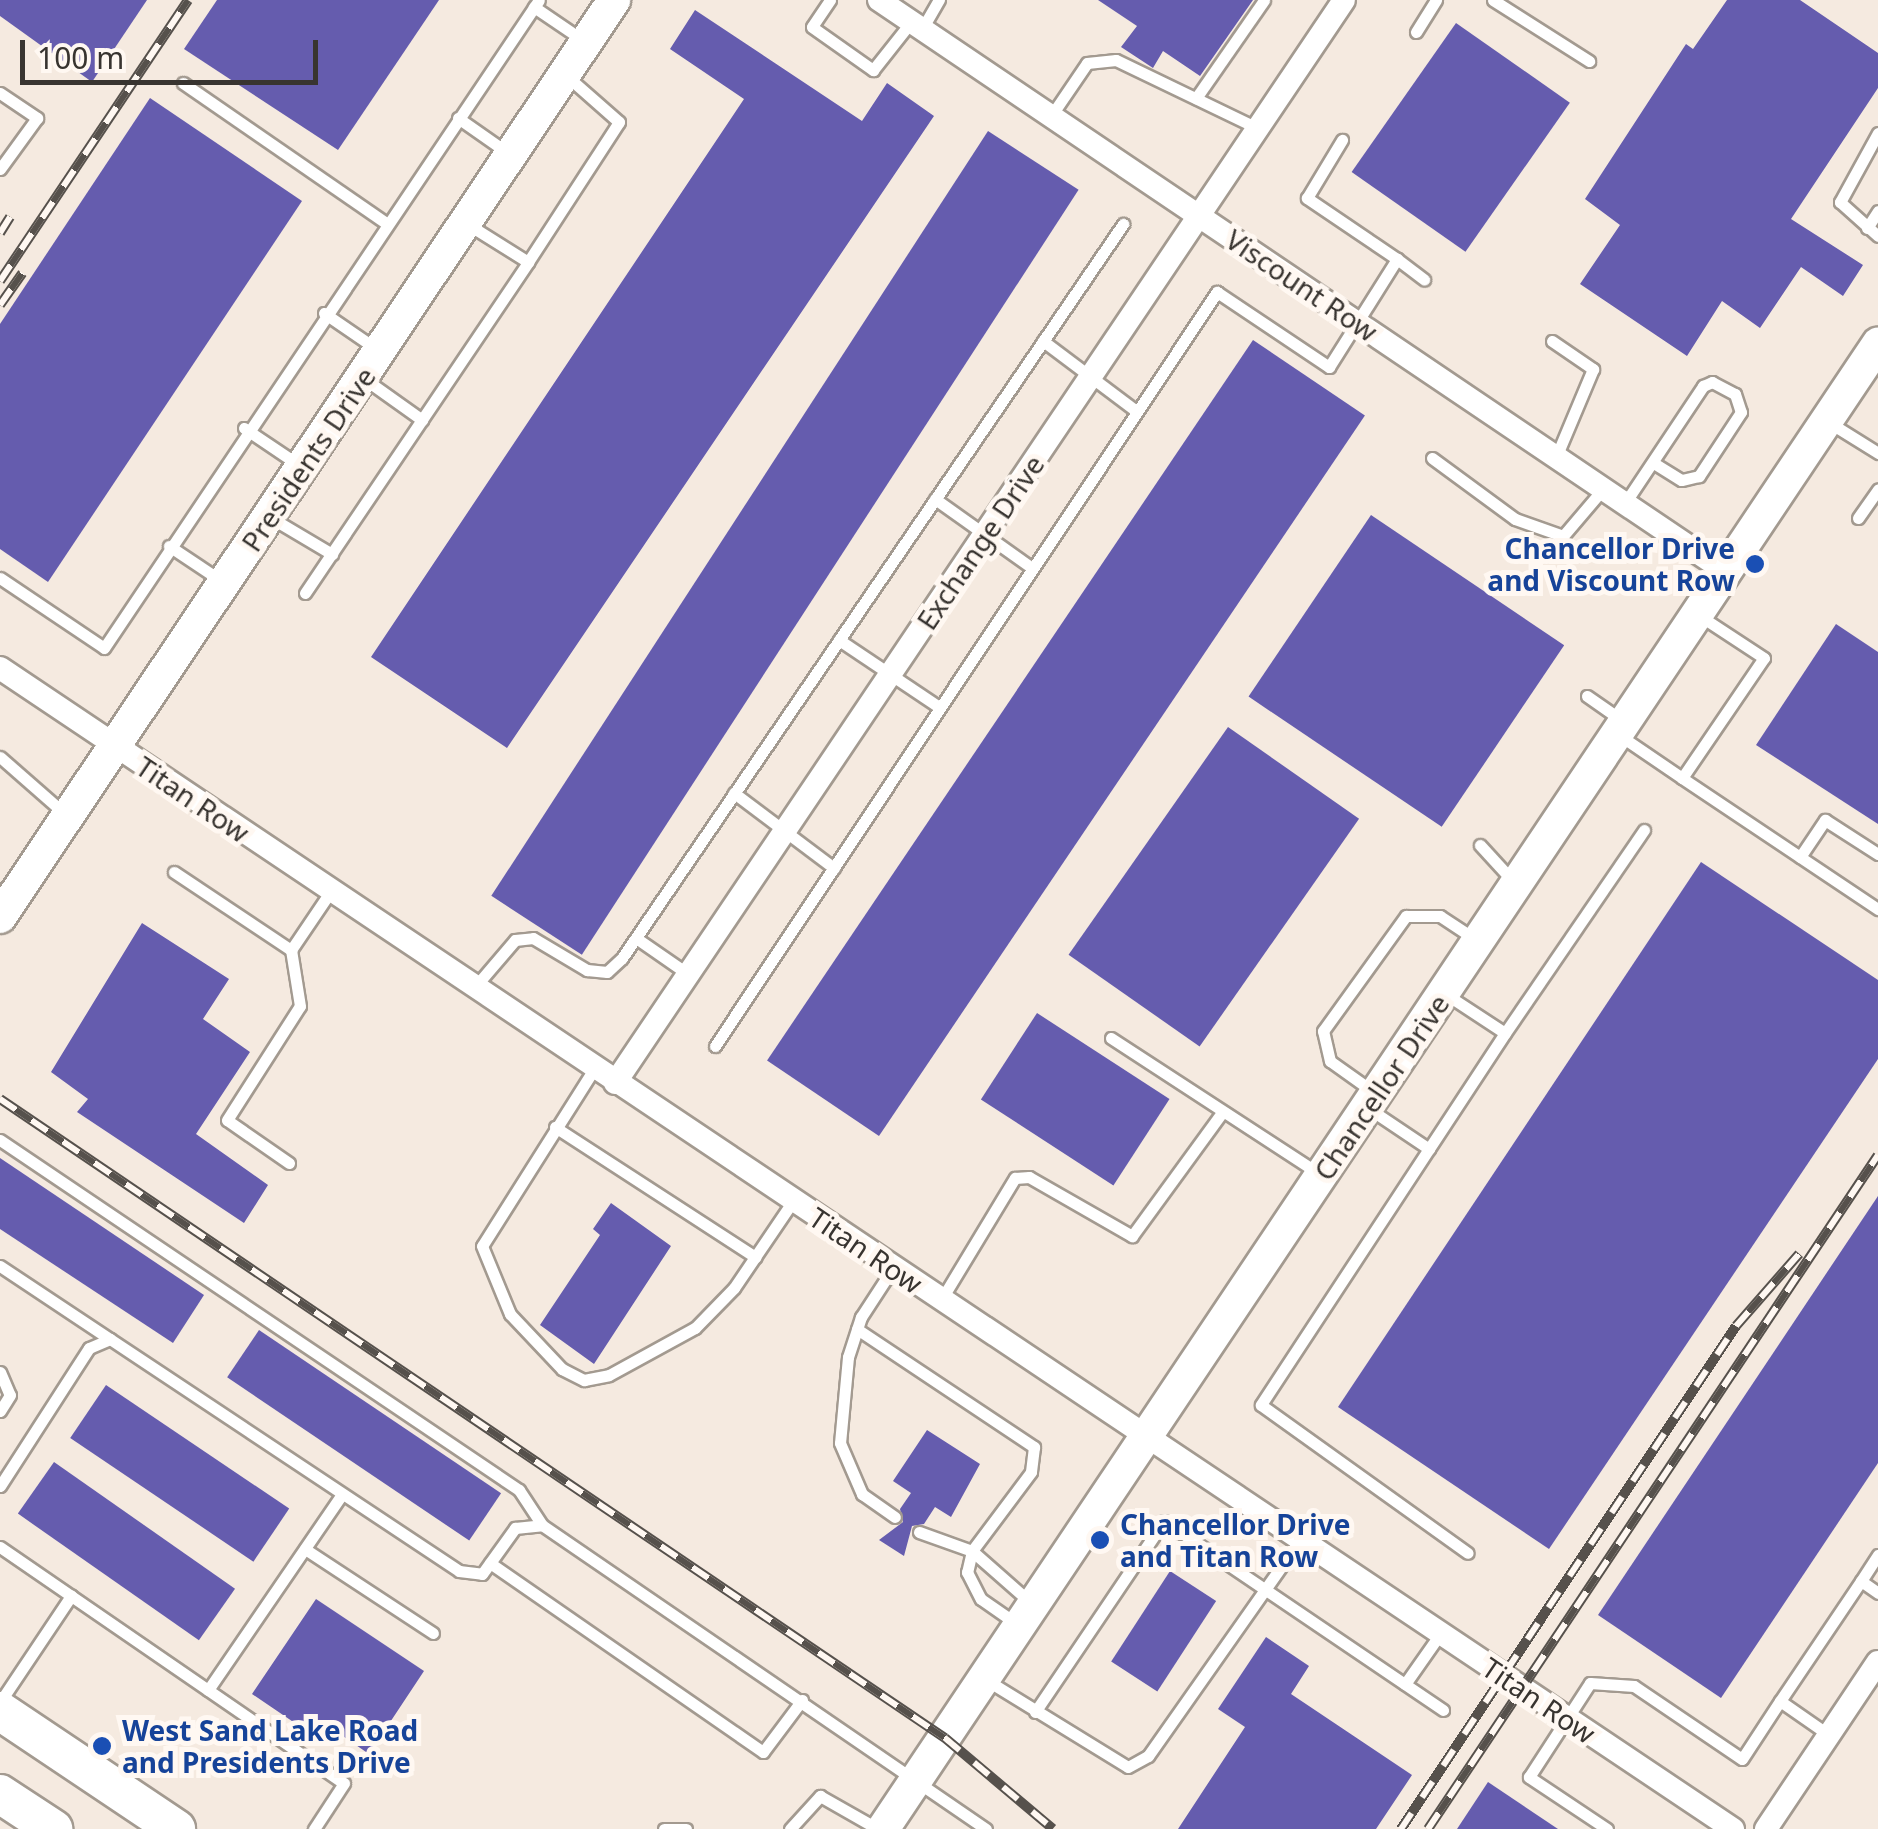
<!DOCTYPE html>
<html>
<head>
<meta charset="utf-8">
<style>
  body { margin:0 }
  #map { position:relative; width:1878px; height:1829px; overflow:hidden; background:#f5eae0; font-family:"Noto Sans",sans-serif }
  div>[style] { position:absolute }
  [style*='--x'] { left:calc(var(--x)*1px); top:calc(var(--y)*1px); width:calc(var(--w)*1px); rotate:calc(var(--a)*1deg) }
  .building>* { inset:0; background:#655cae; transform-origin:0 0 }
  .roads { filter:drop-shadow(2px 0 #a39a90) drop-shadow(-2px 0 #a39a90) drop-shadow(0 2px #a39a90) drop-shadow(0 -2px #a39a90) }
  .lane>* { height:11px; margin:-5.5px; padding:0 5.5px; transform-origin:5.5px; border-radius:5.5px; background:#fff }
  .street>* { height:22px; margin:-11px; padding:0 11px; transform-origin:11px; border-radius:11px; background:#fff }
  .secondary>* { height:32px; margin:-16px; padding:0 16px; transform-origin:16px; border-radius:16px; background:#fff }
  .primary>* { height:38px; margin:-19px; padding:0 19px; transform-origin:19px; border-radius:19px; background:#fff }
  .rail>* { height:10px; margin-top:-5px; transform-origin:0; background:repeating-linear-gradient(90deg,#fff8f2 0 19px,#56514c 0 38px); box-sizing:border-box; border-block:2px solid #56514c }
  .dots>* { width:28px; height:28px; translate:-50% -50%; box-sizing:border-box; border:5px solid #fff8f2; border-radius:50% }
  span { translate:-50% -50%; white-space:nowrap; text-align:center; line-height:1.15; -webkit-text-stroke:10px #fff8f2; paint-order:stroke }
  .street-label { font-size:28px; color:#383430 }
  .transit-label { font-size:28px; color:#164399; font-weight:700 }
  .right { translate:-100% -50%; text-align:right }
  .left { translate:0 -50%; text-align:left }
  .scale { position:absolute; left:20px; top:40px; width:298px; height:45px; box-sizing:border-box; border:5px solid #383430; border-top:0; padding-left:12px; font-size:30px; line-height:35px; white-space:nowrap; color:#383430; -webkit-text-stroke:8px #fff8f2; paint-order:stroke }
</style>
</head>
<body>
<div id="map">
  <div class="building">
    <i style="clip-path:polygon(0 0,147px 0,92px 82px,0 16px)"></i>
    <i style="clip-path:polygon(217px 0,439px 0,338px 150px,184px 49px)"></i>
    <i style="clip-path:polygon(1098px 0,1253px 0,1200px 76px,1163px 51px,1153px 68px,1121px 47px,1137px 26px)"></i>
    <i style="clip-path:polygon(1727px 0,1800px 0,1878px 53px,1878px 88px,1791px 219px,1863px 265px,1843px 296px,1801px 267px,1760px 328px,1722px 301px,1687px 356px,1580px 284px,1620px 225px,1585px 199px,1686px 44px,1693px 49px)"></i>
    <i style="clip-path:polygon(695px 10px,862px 121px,887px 83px,934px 116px,507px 748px,371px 657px,744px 99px,670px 49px)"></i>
    <i style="left:1456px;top:23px;width:139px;height:182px;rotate:35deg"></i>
    <i style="clip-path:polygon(150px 98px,302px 201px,48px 582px,0 549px,0 324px)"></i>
    <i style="left:988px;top:131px;width:108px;height:912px;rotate:33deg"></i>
    <i style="left:1253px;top:340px;width:135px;height:869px;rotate:34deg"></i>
    <i style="left:1371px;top:515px;width:233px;height:219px;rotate:34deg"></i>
    <i style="clip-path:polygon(1836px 624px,1878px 652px,1878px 824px,1756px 745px)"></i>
    <i style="left:1228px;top:727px;width:160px;height:278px;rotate:35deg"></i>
    <i style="clip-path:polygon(1701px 862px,1878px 980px,1878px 1059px,1549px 1549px,1338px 1407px)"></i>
    <i style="clip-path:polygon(142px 923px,229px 979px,203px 1019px,250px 1052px,196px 1134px,268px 1185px,244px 1223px,77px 1112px,88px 1099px,51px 1072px)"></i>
    <i style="left:1037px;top:1013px;width:158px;height:103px;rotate:33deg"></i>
    <i style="clip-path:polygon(0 1158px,204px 1295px,173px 1343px,0 1229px)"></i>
    <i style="clip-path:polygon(1878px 1196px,1878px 1463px,1721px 1698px,1598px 1615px)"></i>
    <i style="clip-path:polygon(611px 1203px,671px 1246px,594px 1364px,540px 1325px,600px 1235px,593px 1229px)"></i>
    <i style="left:259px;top:1330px;width:292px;height:57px;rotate:34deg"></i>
    <i style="left:106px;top:1385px;width:221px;height:64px;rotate:34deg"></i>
    <i style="clip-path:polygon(927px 1430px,980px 1464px,951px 1517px,935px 1507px,924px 1524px,912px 1526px,904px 1556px,879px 1540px,903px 1522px,900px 1509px,911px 1493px,893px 1481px)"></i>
    <i style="left:54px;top:1462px;width:221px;height:63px;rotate:35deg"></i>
    <i style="left:1170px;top:1571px;width:55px;height:108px;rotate:33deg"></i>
    <i style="clip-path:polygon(316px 1599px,424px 1671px,369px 1754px,331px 1728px,311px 1734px,252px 1694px)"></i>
    <i style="clip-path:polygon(1266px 1637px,1309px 1666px,1291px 1694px,1412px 1775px,1376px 1829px,1178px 1829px,1245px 1727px,1218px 1709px)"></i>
    <i style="clip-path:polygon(1488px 1782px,1558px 1829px,1457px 1829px)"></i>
  </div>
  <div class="roads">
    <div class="lane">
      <i style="--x:830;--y:0;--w:32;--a:124"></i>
      <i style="--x:812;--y:27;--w:75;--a:35.2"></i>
      <i style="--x:873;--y:70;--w:61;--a:-51.6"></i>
      <i style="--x:1493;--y:0;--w:114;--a:32.4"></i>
      <i style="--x:534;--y:7;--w:60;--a:34.2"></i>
      <i style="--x:922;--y:29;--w:34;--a:-60"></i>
      <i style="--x:1416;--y:32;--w:38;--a:-58"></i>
      <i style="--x:183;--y:83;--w:247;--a:34.6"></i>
      <i style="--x:0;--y:93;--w:45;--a:34"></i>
      <i style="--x:37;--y:118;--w:63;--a:126"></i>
      <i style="--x:1196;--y:98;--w:119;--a:-55.2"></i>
      <i style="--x:1051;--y:116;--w:64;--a:-55.8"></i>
      <i style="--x:1087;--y:63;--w:29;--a:-6"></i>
      <i style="--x:1116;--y:60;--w:157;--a:25.7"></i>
      <i style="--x:458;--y:118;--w:61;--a:35"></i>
      <i style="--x:1878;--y:133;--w:79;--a:118.8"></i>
      <i style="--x:1840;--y:202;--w:51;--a:41.8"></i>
      <i style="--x:469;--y:225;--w:70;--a:32.1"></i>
      <i style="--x:528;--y:262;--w:167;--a:-57"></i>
      <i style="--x:619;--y:122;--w:68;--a:-138.6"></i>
      <i style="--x:1867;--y:228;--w:20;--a:-57"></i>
      <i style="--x:1397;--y:259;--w:34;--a:37"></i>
      <i style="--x:324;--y:313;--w:65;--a:34.4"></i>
      <i style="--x:1043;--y:341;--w:115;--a:36.9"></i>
      <i style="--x:1552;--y:341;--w:50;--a:34.3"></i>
      <i style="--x:1593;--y:369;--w:95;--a:112.8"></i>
      <i style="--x:366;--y:380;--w:69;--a:35.5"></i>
      <i style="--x:1830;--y:423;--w:57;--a:32"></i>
      <i style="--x:244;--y:428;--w:66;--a:33.9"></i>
      <i style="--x:1432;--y:458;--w:103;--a:36.3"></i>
      <i style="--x:1515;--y:519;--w:51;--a:19.5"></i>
      <i style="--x:1563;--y:536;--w:62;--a:-49.6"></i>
      <i style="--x:935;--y:499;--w:119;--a:35.4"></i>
      <i style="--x:1625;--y:503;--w:141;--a:-56.3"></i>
      <i style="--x:1703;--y:386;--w:10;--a:-24"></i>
      <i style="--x:1712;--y:382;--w:26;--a:28"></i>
      <i style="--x:1735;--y:394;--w:19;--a:72"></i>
      <i style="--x:1741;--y:412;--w:77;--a:123.3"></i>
      <i style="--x:1699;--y:476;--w:18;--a:167"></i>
      <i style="--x:1681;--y:480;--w:32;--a:-148"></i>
      <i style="--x:1858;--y:518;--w:35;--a:-55"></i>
      <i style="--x:273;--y:519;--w:69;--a:30.7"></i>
      <i style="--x:169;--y:546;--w:61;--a:33.7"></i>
      <i style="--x:0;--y:578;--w:125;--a:33.9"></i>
      <i style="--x:104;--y:648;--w:780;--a:-56.13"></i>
      <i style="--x:305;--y:593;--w:399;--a:-56"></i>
      <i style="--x:839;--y:640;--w:120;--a:33.8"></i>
      <i style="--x:1587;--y:696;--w:40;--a:34.9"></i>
      <i style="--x:1619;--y:735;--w:76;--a:34.3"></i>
      <i style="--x:1682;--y:778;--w:145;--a:-55.7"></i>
      <i style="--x:1764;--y:658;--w:77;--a:-146.7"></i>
      <i style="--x:0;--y:757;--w:85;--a:41.2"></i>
      <i style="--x:1682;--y:778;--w:236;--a:33.8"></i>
      <i style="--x:734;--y:793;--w:125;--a:36.9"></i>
      <i style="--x:1480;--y:845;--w:49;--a:47.5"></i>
      <i style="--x:1800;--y:857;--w:45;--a:-56"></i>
      <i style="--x:1825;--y:820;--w:63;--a:32.7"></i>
      <i style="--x:174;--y:872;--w:141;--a:33.7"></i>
      <i style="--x:636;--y:938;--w:63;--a:34.7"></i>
      <i style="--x:474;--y:988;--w:63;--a:-49.5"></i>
      <i style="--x:515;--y:940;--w:18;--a:-6"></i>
      <i style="--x:533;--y:938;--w:63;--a:30.7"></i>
      <i style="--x:587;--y:970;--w:20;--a:6"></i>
      <i style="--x:607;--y:972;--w:21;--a:-43"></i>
      <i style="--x:622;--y:958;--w:889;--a:-55.68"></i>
      <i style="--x:1447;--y:995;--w:69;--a:33.2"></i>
      <i style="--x:1505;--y:1033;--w:445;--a:123.3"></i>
      <i style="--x:1261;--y:1405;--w:254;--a:35.6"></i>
      <i style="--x:1505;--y:1033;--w:246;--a:-55.6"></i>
      <i style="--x:1111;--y:1038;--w:247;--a:33.1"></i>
      <i style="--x:715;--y:1046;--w:906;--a:-56.35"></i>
      <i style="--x:1217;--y:292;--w:135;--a:33.8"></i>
      <i style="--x:1329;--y:367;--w:128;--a:-57.8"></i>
      <i style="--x:1397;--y:259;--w:109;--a:-145.9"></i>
      <i style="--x:1307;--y:198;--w:68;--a:-58.9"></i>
      <i style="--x:594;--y:1069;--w:209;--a:122.3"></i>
      <i style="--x:482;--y:1246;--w:74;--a:67.6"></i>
      <i style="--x:510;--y:1314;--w:76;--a:46.6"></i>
      <i style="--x:562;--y:1369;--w:25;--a:27"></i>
      <i style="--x:584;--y:1380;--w:25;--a:-11"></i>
      <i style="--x:609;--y:1375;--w:98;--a:-28.7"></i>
      <i style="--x:695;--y:1328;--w:56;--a:-45.7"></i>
      <i style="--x:734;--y:1288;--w:105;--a:-55.9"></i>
      <i style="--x:1375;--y:1093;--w:55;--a:-144.6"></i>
      <i style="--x:1330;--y:1061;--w:31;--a:-103"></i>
      <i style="--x:1323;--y:1031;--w:142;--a:-54.2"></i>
      <i style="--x:1406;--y:916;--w:34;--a:0"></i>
      <i style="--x:1440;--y:916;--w:42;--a:33.3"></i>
      <i style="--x:1371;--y:1110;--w:70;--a:33.9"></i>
      <i style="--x:555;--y:1127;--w:239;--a:33"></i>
      <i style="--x:0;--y:1140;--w:626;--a:33.99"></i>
      <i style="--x:519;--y:1490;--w:42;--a:56.7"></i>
      <i style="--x:289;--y:1163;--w:75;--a:-145.3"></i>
      <i style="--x:227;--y:1120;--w:135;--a:-57.4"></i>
      <i style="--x:300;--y:1006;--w:57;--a:-99.1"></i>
      <i style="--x:291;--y:950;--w:71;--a:-55.9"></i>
      <i style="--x:0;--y:1266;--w:132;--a:33.6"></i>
      <i style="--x:893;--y:1268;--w:59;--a:123.1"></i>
      <i style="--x:861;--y:1317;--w:42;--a:108"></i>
      <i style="--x:848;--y:1357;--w:86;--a:95.3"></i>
      <i style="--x:840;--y:1443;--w:56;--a:66.7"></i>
      <i style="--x:862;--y:1494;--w:40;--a:34.9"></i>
      <i style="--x:941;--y:1300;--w:143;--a:-58.8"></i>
      <i style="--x:1015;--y:1178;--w:14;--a:-4"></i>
      <i style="--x:1029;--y:1177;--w:119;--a:29.8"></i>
      <i style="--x:1132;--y:1236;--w:151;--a:-53.9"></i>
      <i style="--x:857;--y:1329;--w:213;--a:33.7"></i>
      <i style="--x:1034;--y:1447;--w:25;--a:97"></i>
      <i style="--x:1031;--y:1472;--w:99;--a:126.8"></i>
      <i style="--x:972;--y:1551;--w:22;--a:103"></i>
      <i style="--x:967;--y:1572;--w:30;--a:63"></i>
      <i style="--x:981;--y:1599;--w:44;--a:34.8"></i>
      <i style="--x:0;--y:1372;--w:25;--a:67"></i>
      <i style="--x:10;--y:1395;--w:19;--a:122"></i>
      <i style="--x:0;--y:1486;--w:164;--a:-57.2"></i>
      <i style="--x:89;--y:1348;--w:23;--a:-23"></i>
      <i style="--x:110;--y:1339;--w:419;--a:33.6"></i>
      <i style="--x:459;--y:1571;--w:23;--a:7"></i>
      <i style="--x:482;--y:1574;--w:57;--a:-54.3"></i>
      <i style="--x:515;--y:1528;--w:27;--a:-6"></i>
      <i style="--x:542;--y:1525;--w:538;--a:34.4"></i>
      <i style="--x:919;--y:1532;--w:56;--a:19.7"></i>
      <i style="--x:972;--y:1551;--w:79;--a:41.4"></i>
      <i style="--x:0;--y:1547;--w:417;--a:34.5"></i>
      <i style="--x:344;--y:1783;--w:55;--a:123.1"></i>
      <i style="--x:305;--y:1549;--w:153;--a:33.3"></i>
      <i style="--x:490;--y:1563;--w:332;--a:34.7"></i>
      <i style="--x:763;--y:1752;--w:65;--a:-53.1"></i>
      <i style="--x:1861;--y:1581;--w:31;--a:-57"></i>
      <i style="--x:988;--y:1681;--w:164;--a:31.6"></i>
      <i style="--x:1128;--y:1767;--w:23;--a:-29"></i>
      <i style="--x:1148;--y:1756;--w:263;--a:-54.9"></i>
      <i style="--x:1405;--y:1684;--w:61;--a:-55"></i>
      <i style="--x:208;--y:1690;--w:237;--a:-55.6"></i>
      <i style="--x:1780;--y:1701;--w:145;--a:-56"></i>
      <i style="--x:1861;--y:1581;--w:21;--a:35"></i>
      <i style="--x:0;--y:1702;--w:128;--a:-56.2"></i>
      <i style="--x:1035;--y:1712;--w:230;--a:-56"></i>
      <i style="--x:1164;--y:1521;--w:337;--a:34.1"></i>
      <i style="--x:664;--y:1829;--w:22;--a:0"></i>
      <i style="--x:790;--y:1829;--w:45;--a:-47.7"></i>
      <i style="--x:820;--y:1796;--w:67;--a:29.6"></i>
      <i style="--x:1607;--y:1829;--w:94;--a:-146.3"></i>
      <i style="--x:1529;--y:1777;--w:112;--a:-57"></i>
      <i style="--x:1590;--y:1683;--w:44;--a:3.9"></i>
      <i style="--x:1634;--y:1686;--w:130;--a:34.1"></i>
      <i style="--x:1742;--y:1759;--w:69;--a:-56.8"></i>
      <i style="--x:1780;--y:1701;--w:60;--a:34.8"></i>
    </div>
    <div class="street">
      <i style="--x:879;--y:0;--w:1021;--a:34.02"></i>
      <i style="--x:0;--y:668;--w:2086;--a:33.82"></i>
      <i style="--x:615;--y:1083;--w:1305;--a:-56.05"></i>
      <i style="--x:1766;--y:1829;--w:201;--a:-56.2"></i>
    </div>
    <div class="secondary">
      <i style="--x:0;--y:917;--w:1104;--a:-56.19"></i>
      <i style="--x:883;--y:1829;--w:1788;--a:-56.18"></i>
    </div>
    <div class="primary">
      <i style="--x:0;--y:1711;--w:212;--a:33.8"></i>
      <i style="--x:0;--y:1794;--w:64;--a:33.4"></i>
    </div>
  </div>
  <div class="rail">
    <i style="--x:0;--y:233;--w:19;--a:-58"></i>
    <i style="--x:0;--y:281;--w:338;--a:-56.2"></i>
    <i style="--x:0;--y:305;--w:39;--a:-55"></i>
    <i style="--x:0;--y:1099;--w:1141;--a:34.07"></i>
    <i style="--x:945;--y:1738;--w:141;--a:40.1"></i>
    <i style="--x:1401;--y:1829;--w:604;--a:-56.34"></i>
    <i style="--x:1736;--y:1326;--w:96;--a:-48.8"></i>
    <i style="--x:1428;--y:1829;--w:810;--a:-56.27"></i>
  </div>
  <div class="dots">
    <i style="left:1755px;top:564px;background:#1a4fb4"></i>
    <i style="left:1100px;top:1540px;background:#1a4fb4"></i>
    <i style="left:102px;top:1746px;background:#1a4fb4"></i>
  </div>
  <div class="street-label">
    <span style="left:1302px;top:285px;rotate:34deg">Viscount Row</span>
    <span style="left:308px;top:459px;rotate:-56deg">Presidents Drive</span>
    <span style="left:980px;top:542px;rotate:-56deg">Exchange Drive</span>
    <span style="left:193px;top:799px;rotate:34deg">Titan Row</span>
    <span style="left:1381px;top:1087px;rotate:-56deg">Chancellor Drive</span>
    <span style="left:866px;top:1250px;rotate:34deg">Titan Row</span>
    <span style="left:1539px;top:1700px;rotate:34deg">Titan Row</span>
  </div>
  <div class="transit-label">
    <span class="right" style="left:1735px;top:564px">Chancellor Drive<br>and Viscount Row</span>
    <span class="left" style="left:1120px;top:1540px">Chancellor Drive<br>and Titan Row</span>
    <span class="left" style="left:122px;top:1746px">West Sand Lake Road<br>and Presidents Drive</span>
  </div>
  <div class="scale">100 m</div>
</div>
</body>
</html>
